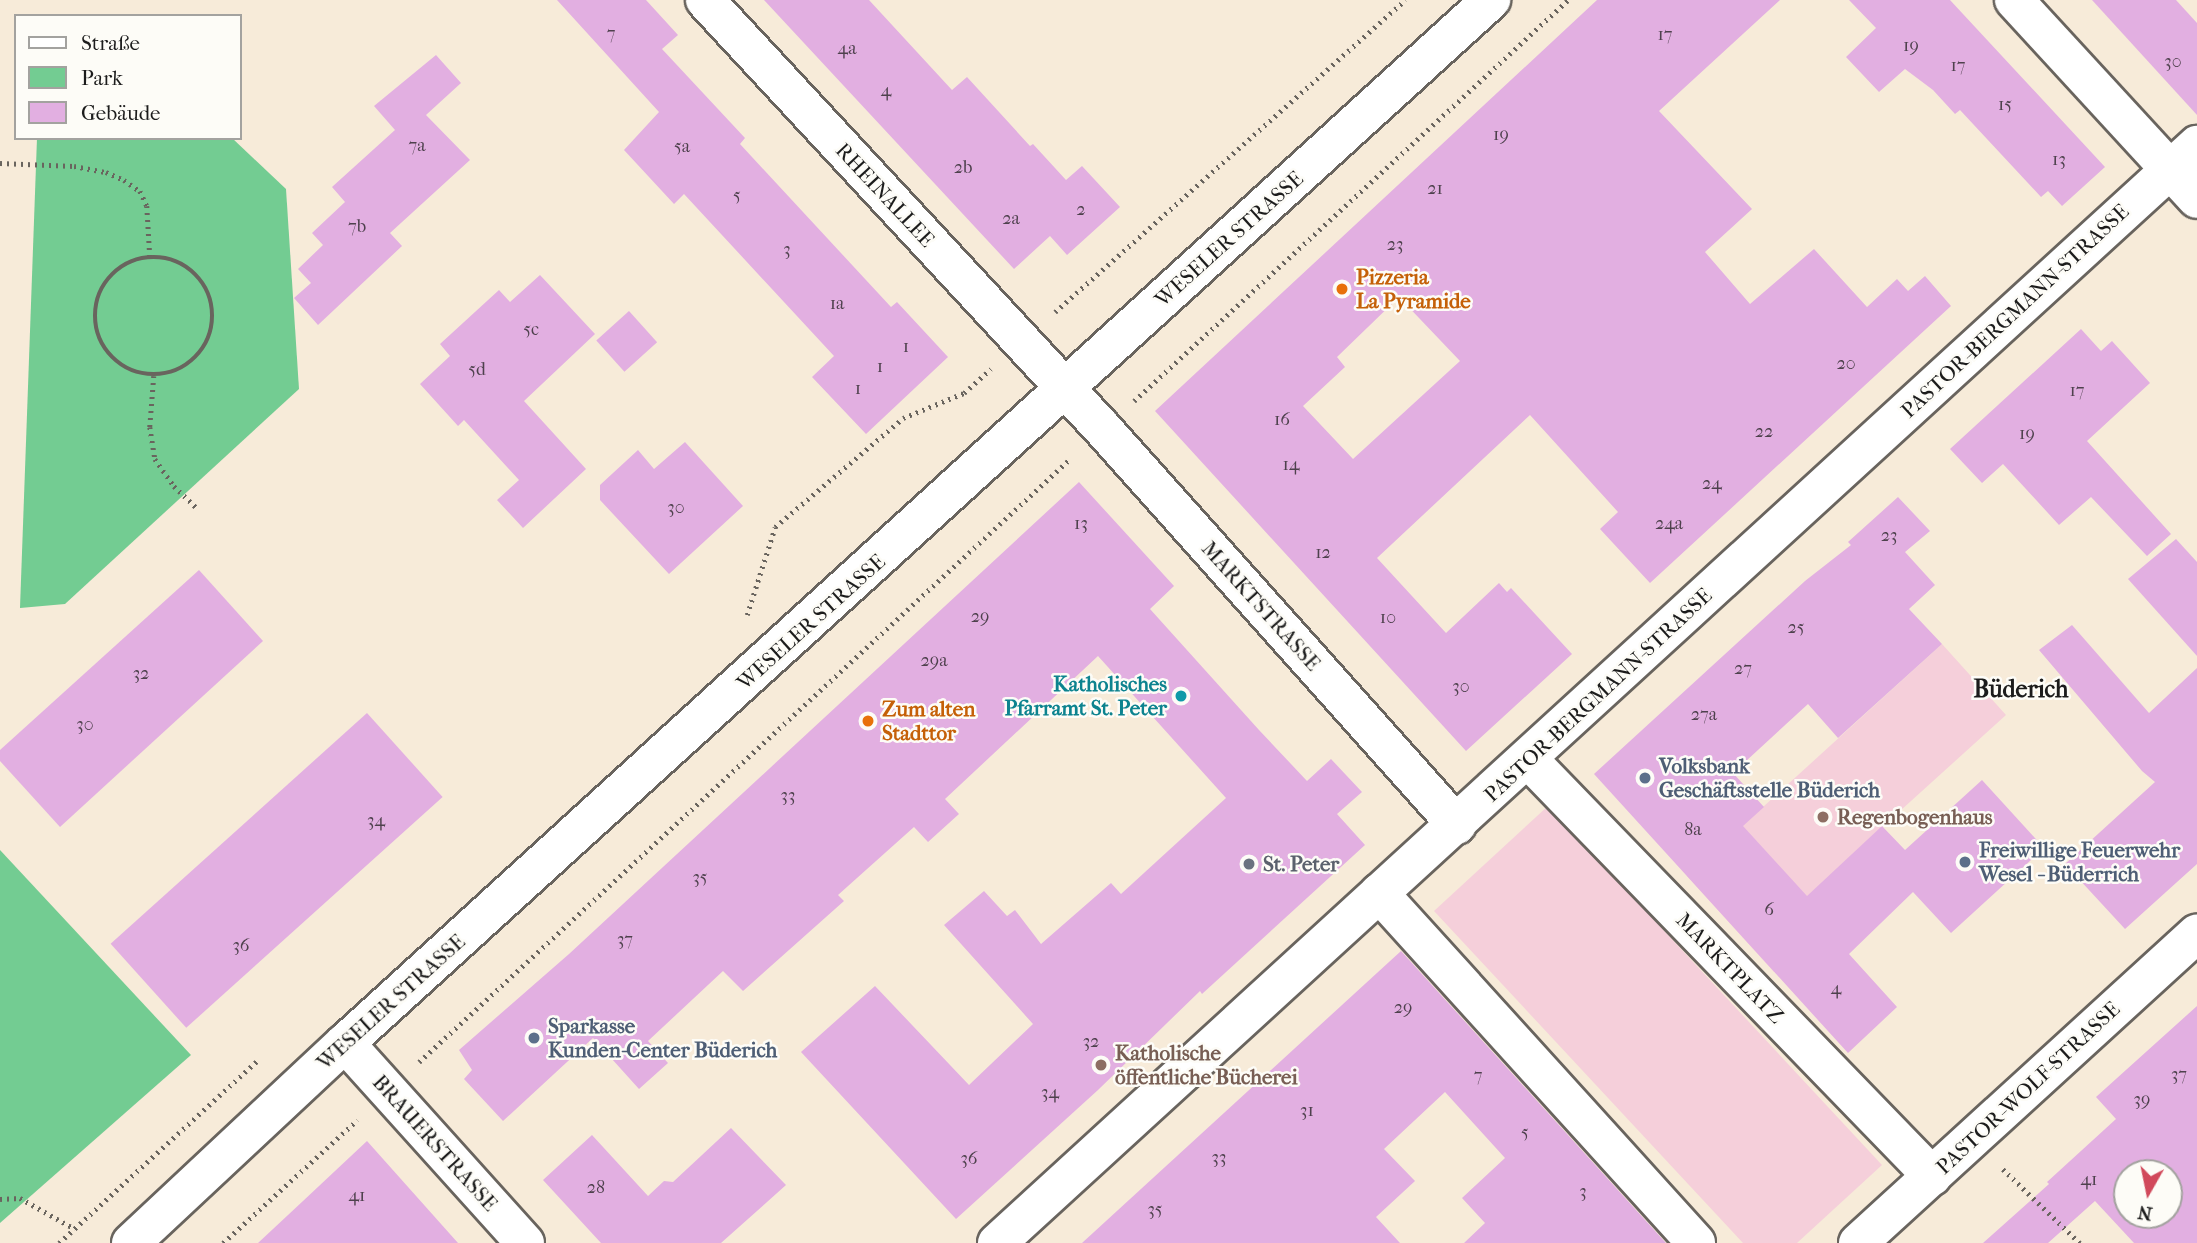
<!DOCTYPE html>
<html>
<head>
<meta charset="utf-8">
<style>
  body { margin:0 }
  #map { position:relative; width:2197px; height:1243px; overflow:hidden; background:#f7ebd9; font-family:"IM FELL French Canon",serif }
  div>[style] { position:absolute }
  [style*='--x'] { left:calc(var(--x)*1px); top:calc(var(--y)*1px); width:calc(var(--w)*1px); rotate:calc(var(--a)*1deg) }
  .built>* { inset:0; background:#f5cfda }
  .green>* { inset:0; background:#73cc92 }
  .building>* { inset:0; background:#e2afe1; transform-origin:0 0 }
  .path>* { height:4.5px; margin-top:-2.25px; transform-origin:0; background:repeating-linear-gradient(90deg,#69645e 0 2px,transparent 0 7px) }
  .path>.ring { margin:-2.25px; padding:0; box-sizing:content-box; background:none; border:4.5px solid #69645e; border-radius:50% }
  .roads { filter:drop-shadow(2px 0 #69645e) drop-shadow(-2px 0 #69645e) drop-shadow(0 2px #69645e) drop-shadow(0 -2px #69645e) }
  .minor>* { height:38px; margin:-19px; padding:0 19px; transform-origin:19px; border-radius:19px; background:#fff }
  .tertiary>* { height:38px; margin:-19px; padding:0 19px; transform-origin:19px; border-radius:19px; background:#fff }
  .dots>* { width:19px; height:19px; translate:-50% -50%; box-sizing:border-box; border:4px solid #fdfcf7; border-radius:50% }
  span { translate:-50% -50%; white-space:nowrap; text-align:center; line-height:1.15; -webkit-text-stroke:5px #fdfcf7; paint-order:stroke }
  .number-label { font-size:18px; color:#4e414d }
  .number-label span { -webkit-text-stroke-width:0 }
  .street-label { font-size:21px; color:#1c1c1c }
  .food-label { font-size:21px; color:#c56008; font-weight:700 }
  .left { translate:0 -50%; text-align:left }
  .culture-label { font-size:21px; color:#0d838f; font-weight:700 }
  .right { translate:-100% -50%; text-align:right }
  .service-label { font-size:21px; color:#4e5e75; font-weight:700 }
  .education-label { font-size:21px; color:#785e54; font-weight:700 }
  .worship-label { font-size:21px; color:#5b616d; font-weight:700 }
  .quarter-label { font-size:24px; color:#1c1c1c; font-weight:700 }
  .legend { position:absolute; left:14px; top:14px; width:228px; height:126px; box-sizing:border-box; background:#fdfcf7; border:2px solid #a3a29f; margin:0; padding:9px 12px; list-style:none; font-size:21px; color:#1c1c1c }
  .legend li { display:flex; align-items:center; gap:14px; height:35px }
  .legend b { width:35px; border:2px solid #a3a29f }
  .north { position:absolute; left:2113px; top:1159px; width:70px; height:70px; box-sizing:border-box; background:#fdfcf7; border:2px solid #a3a29f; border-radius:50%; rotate:189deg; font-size:19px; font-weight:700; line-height:28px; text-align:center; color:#1c1c1c }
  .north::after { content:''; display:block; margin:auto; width:24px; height:32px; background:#d1495b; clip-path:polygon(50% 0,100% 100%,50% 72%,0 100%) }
</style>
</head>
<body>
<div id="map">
  <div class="built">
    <i style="clip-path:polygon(1942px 644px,2006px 715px,1858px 849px,1842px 909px,1774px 972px,1687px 876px)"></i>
    <i style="clip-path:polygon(1548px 806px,1882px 1165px,1797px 1243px,1743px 1243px,1434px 911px)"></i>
  </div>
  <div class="green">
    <i style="clip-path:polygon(37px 138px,232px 138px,286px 189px,299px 389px,65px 604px,20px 608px)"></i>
    <i style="clip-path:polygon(0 850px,191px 1055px,0 1223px)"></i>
  </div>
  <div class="building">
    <i style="clip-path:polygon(557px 0,646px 0,678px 35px,662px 49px,745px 138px,740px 144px,891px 307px,897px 302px,948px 357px,866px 434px,812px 377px,834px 356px,684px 194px,674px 204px,624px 150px,659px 112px)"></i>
    <i style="clip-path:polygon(764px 0,869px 0,952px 90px,967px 77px,1030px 146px,1033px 144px,1066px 180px,1082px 166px,1120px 207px,1067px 255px,1050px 236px,1014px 269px)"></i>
    <i style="clip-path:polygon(evenodd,1597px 0,1780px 0,1659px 111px,1752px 209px,1705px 252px,1750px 304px,1814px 249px,1867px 307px,1897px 279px,1908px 291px,1925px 276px,1951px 306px,1650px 583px,1600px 529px,1618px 512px,1530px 415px,1377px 558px,1446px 633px,1499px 583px,1507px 592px,1511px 588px,1572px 654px,1466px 751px,1155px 411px,1597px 0,1399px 297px,1460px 361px,1353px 459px,1303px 406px,1345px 367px,1337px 357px,1399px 297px)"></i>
    <i style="clip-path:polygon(1849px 0,1950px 0,2105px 167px,2062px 206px,2048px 191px,2041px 197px,1960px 110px,1955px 114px,1933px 90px,1905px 69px,1879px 92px,1846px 57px,1876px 28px)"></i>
    <i style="clip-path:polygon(2092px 0,2176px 0,2197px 23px,2197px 115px)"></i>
    <i style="clip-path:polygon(436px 55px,461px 83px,426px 115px,470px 160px,390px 233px,402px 246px,318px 325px,294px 298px,311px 283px,298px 269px,323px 245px,312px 233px,345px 202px,332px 187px,395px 130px,374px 106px)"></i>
    <i style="clip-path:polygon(540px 275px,595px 334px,524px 401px,586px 469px,523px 528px,497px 500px,519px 480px,464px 420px,458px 426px,420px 384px,450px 356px,440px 344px,499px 290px,510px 302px)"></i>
    <i style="left:629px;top:311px;width:42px;height:44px;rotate:48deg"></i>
    <i style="clip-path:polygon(2081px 329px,2101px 351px,2112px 341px,2150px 383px,2087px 441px,2171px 534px,2147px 556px,2091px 497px,2059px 525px,2003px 464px,1982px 483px,1950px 449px)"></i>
    <i style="clip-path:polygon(685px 442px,743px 506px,669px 574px,600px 500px,600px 485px,638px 450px,654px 469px)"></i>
    <i style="clip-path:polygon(1079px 482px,1174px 586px,1150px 609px,1259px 730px,1307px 781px,1331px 759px,1362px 792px,1337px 814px,1365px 845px,1202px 994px,1200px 991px,1098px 1090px,956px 1219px,801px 1052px,875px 986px,969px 1085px,1033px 1024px,944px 925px,984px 891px,1007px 916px,1015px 910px,1041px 944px,1111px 883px,1121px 894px,1226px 798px,1098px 656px,945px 799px,959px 814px,928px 842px,914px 827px,838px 895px,844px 901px,743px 991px,723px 971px,648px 1041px,668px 1063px,639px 1089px,593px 1038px,503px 1121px,464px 1079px,472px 1070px,459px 1050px,569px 954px)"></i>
    <i style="clip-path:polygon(1898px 497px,1930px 531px,1905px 552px,1935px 585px,1909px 609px,1942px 644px,1838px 738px,1808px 704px,1733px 773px,1764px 807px,1743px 826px,1807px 896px,1882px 826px,1905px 850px,1982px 780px,2044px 848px,1951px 933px,1913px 892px,1849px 954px,1897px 1007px,1848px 1053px,1594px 774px,1805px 581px,1851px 545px,1848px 542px)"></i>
    <i style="clip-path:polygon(2176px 539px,2197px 562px,2197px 656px,2128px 579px)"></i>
    <i style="clip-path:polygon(199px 570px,263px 641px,60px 827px,0 761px,0 750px)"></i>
    <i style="clip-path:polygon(2072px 625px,2149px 713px,2197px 668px,2197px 864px,2125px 929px,2065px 864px,2155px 782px,2142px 771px,2039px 650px)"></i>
    <i style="left:367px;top:713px;width:113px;height:345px;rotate:48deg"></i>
    <i style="clip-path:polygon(1401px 951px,1666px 1243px,1464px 1243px,1485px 1223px,1462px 1198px,1505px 1158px,1445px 1092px,1384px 1149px,1415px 1181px,1376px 1217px,1400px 1243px,1082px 1243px)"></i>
    <i style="clip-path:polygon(evenodd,2197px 1006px,2197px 1243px,2134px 1243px,2095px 1201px,2048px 1243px,1983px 1243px,2049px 1184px,2047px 1182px,2116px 1119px,2096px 1097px,2197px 1006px,2127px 1173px,2169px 1173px,2169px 1215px,2127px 1215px,2127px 1173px)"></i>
    <i style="clip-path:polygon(731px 1128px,786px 1185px,721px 1243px,601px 1243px,543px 1180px,592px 1135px,648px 1196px,664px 1181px,673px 1182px)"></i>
    <i style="clip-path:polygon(367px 1141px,458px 1243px,258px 1243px,303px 1201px)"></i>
  </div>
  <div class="path">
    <i style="--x:0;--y:163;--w:74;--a:2.3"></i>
    <i style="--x:74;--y:166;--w:33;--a:11"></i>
    <i style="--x:106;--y:172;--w:20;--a:24"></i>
    <i style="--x:124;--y:180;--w:19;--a:35"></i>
    <i style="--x:140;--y:191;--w:17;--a:65"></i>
    <i style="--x:147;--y:206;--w:51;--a:86.6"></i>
    <i class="ring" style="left:95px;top:257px;width:113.5px;height:113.5px"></i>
    <i style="--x:1055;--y:312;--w:469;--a:-41.7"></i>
    <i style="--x:154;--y:376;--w:51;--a:94.5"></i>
    <i style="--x:150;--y:427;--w:32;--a:81"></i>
    <i style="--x:155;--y:459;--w:33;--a:55"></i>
    <i style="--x:174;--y:486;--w:32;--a:44"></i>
    <i style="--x:1134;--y:401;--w:591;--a:-42.74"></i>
    <i style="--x:747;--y:615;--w:92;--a:-72.3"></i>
    <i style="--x:775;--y:527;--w:168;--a:-40.4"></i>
    <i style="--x:903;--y:418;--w:66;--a:-22.3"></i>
    <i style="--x:964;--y:393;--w:36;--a:-42"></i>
    <i style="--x:419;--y:1062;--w:887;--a:-42.81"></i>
    <i style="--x:2003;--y:1169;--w:107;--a:43.9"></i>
    <i style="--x:0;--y:1199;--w:20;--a:-3"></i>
    <i style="--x:20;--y:1198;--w:63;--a:29.4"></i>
    <i style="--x:59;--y:1243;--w:269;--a:-42.6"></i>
    <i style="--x:223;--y:1243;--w:182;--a:-42.5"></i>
  </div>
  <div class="roads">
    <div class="minor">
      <i style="--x:705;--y:0;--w:585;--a:47.15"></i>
      <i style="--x:1103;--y:429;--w:531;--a:48.21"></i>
      <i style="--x:2014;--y:0;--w:270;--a:47.4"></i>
      <i style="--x:1528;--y:759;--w:581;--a:45.91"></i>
      <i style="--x:1379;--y:893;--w:472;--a:47.8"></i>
      <i style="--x:345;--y:1043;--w:269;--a:48"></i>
      <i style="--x:997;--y:1243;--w:1627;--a:-42.46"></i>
      <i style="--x:1858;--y:1243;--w:459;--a:-42.4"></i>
    </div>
    <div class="tertiary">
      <i style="--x:131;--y:1243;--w:293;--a:-43.1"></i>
      <i style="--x:345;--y:1043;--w:1550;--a:-42.31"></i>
    </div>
  </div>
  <div class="dots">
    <i style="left:1342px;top:289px;background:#e8710a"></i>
    <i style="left:1181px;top:696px;background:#0f9aa8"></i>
    <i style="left:868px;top:721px;background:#e8710a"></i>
    <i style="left:1645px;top:778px;background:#5c6f8a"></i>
    <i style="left:1823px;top:817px;background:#8d6e63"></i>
    <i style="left:1965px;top:862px;background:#5c6f8a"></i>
    <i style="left:1249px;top:864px;background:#6b7280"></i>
    <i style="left:534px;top:1038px;background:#5c6f8a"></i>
    <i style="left:1101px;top:1065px;background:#8d6e63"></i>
  </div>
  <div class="number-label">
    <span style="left:611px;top:34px">7</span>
    <span style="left:1665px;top:35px">17</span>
    <span style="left:1911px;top:46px">19</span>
    <span style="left:847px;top:49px">4a</span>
    <span style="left:2173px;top:62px">30</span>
    <span style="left:1958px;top:66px">17</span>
    <span style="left:886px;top:91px">4</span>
    <span style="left:2005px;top:105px">15</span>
    <span style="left:1501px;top:135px">19</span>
    <span style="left:417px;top:146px">7a</span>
    <span style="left:682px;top:147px">5a</span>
    <span style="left:2059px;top:160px">13</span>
    <span style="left:963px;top:168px">2b</span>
    <span style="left:1435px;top:189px">21</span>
    <span style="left:737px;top:196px">5</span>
    <span style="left:1081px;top:210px">2</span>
    <span style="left:1011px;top:219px">2a</span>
    <span style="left:357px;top:227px">7b</span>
    <span style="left:1395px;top:245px">23</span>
    <span style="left:787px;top:250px">3</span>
    <span style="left:837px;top:304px">1a</span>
    <span style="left:531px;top:330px">5c</span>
    <span style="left:906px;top:347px">1</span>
    <span style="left:1846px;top:364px">20</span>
    <span style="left:880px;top:367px">1</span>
    <span style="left:477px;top:370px">5d</span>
    <span style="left:858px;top:389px">1</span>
    <span style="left:2077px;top:391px">17</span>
    <span style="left:1282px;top:420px">16</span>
    <span style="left:1764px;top:432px">22</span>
    <span style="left:2027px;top:434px">19</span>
    <span style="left:1291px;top:465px">14</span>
    <span style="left:1712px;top:484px">24</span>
    <span style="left:676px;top:508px">30</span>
    <span style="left:1081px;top:524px">13</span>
    <span style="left:1669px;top:524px">24a</span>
    <span style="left:1889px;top:536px">23</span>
    <span style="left:1323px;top:553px">12</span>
    <span style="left:980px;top:617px">29</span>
    <span style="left:1388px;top:618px">10</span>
    <span style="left:1796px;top:628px">25</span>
    <span style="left:934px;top:661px">29a</span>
    <span style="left:1743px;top:669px">27</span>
    <span style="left:141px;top:674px">32</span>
    <span style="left:1461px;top:687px">30</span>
    <span style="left:1704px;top:715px">27a</span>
    <span style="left:85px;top:725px">30</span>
    <span style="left:788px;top:796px">33</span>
    <span style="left:376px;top:821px">34</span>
    <span style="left:1693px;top:830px">8a</span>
    <span style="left:700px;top:878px">35</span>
    <span style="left:1769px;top:910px">6</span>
    <span style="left:625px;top:940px">37</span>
    <span style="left:241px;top:946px">36</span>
    <span style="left:1836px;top:989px">4</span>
    <span style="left:1403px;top:1008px">29</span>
    <span style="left:1091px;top:1042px">32</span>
    <span style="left:2179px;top:1075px">37</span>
    <span style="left:1478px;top:1076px">7</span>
    <span style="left:1050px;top:1093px">34</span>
    <span style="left:2142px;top:1100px">39</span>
    <span style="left:1307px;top:1111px">31</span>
    <span style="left:1525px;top:1133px">5</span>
    <span style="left:1219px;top:1158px">33</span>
    <span style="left:969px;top:1159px">36</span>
    <span style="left:2089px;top:1180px">41</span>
    <span style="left:596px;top:1188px">28</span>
    <span style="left:1583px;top:1192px">3</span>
    <span style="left:357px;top:1196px">41</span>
    <span style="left:1155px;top:1210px">35</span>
  </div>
  <div class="street-label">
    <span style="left:885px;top:195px;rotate:47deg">RHEINALLEE</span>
    <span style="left:1229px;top:239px;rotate:-42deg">WESELER STRASSE</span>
    <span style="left:2015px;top:311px;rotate:-43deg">PASTOR-BERGMANN-STRASSE</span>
    <span style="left:1261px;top:606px;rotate:48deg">MARKTSTRASSE</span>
    <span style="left:811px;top:622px;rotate:-42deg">WESELER STRASSE</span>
    <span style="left:1598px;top:695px;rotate:-43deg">PASTOR-BERGMANN-STRASSE</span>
    <span style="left:1730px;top:968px;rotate:46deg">MARKTPLATZ</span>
    <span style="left:391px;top:1002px;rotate:-42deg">WESELER STRASSE</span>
    <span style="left:2028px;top:1088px;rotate:-43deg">PASTOR-WOLF-STRASSE</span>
    <span style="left:435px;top:1143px;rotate:48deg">BRAUERSTRASSE</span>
  </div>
  <div class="food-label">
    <span class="left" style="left:1356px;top:289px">Pizzeria<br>La Pyramide</span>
    <span class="left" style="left:882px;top:721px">Zum alten<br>Stadttor</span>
  </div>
  <div class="culture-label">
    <span class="right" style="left:1167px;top:696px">Katholisches<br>Pfarramt St. Peter</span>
  </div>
  <div class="service-label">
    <span class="left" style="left:1659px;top:778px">Volksbank<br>Geschäftsstelle Büderich</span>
    <span class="left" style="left:1979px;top:862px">Freiwillige Feuerwehr<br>Wesel - Büderrich</span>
    <span class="left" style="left:548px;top:1038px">Sparkasse<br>Kunden-Center Büderich</span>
  </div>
  <div class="education-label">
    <span class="left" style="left:1837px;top:817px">Regenbogenhaus</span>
    <span class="left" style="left:1115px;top:1065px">Katholische<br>öffentliche Bücherei</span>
  </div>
  <div class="worship-label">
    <span class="left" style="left:1263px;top:864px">St. Peter</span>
  </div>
  <div class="quarter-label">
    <span style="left:2021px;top:690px">Büderich</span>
  </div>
  <ul class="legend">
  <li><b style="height:9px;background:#fff"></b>Straße</li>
  <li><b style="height:19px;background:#73cc92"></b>Park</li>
  <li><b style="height:19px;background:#e2afe1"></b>Gebäude</li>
  </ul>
  <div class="north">N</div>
</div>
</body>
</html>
